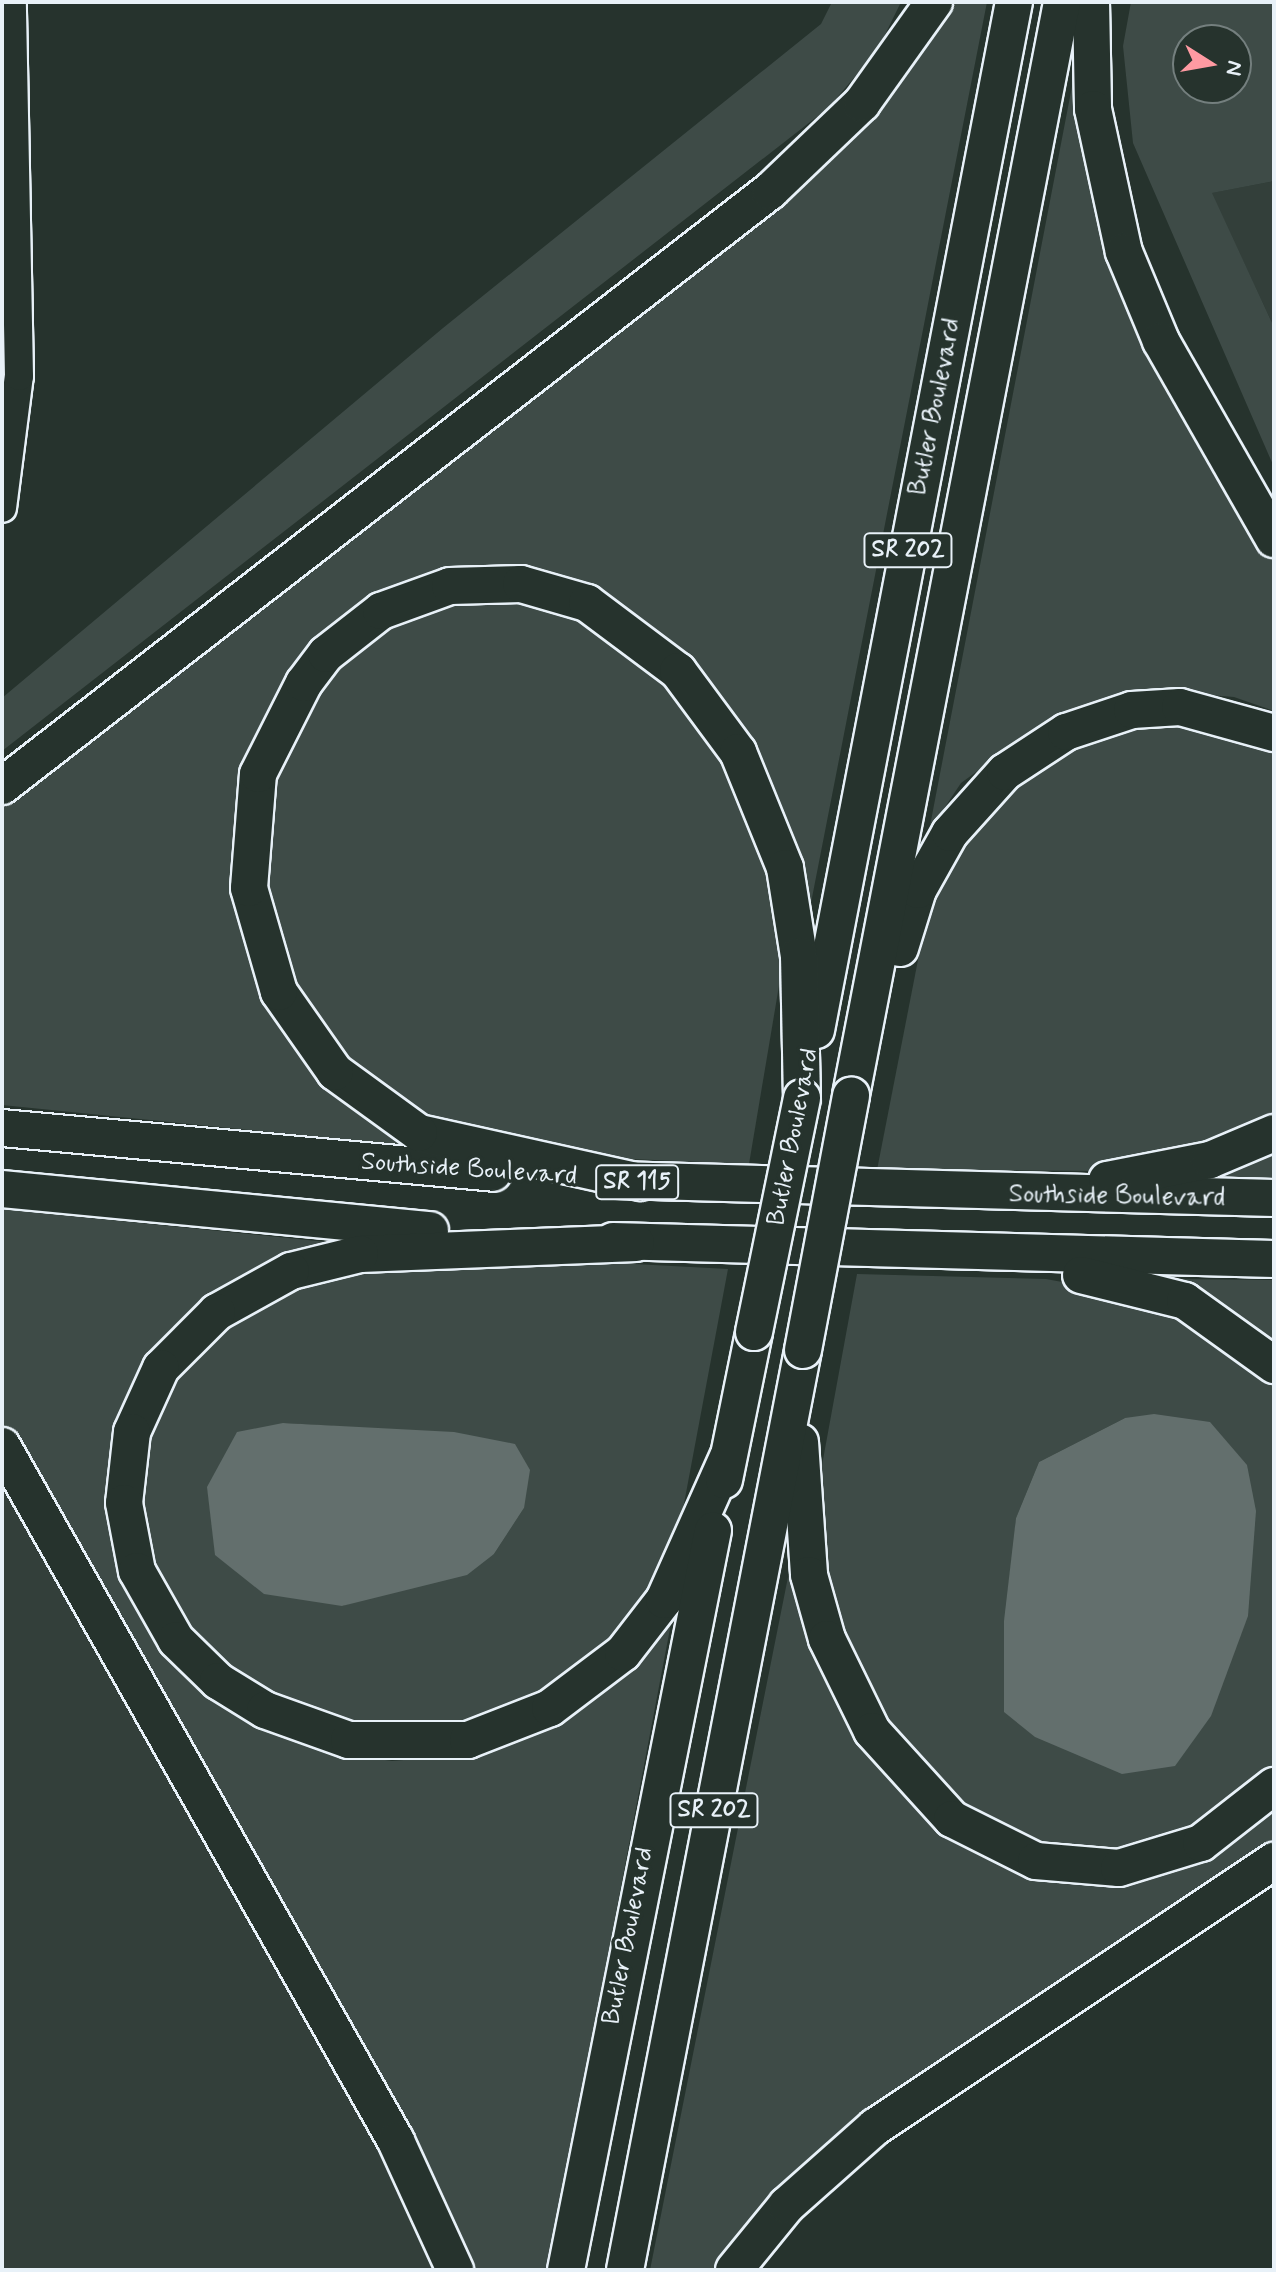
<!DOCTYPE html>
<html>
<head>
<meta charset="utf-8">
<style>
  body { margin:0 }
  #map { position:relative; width:1276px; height:2272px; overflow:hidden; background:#26332d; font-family:Mynerve,sans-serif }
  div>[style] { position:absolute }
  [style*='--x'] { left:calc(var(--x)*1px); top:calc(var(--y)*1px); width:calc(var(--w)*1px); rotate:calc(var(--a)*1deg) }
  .built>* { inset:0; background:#333f3a }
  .green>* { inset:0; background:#3e4b47 }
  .water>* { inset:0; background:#636f6d }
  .roads { filter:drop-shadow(2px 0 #e8f1f8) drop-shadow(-2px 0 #e8f1f8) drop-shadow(0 2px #e8f1f8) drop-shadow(0 -2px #e8f1f8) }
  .secondary>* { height:28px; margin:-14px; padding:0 14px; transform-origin:14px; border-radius:14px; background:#26332d }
  .highway>* { height:36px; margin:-18px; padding:0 18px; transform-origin:18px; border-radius:18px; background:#26332d }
  .bridges { filter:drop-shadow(2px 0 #e8f1f8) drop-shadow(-2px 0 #e8f1f8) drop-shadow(0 2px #e8f1f8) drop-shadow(0 -2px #e8f1f8) }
  .highway-bridge>* { height:36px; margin:-18px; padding:0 18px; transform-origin:18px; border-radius:18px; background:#26332d }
  span { translate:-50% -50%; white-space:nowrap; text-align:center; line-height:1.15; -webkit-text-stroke:7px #26332d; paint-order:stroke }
  .shield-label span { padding:2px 6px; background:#26332d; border:2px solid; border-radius:6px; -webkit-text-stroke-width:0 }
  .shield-label { font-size:24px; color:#e8f1f8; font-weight:700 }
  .street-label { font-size:26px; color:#e8f1f8 }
  .frame { position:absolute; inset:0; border:4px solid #e8f1f8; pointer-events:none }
  .north { position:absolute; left:1172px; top:24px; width:80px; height:80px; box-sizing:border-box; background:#26332d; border:2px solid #747f7e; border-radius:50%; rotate:101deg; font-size:22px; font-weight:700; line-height:32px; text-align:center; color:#e8f1f8 }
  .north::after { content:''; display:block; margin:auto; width:28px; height:36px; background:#ff9aa2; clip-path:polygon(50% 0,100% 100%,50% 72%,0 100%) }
</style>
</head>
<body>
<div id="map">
  <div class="built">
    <i style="clip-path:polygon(1274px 181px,1274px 327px,1211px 193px)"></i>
    <i style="clip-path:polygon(2px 1468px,399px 2166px,446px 2270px,2px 2270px)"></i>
  </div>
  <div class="green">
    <i style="clip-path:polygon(832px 2px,901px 2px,877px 51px,828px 108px,2px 751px,2px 698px,443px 328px,821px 24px)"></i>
    <i style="clip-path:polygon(941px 2px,987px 2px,810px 908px,802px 860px,751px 748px,641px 626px,425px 583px,262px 736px,255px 969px,418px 1147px,2px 1105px,2px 799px,782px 192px)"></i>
    <i style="clip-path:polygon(evenodd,1131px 2px,1274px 2px,1274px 181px,1212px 193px,1274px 327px,1274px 467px,1133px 143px,1123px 46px,1131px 2px,1188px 40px,1236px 40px,1236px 88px,1188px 88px,1188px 40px)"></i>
    <i style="clip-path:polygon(1074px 76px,1087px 168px,1274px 556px,1274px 711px,1234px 697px,1160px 691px,994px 759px,961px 783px,929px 831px)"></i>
    <i style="clip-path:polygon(426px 601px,553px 601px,693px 702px,763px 835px,784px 956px,749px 1164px,559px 1156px,463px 1137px,356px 1078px,269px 956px,263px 798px,318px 677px)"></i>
    <i style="clip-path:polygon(1179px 723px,1274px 748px,1274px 1120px,1103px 1171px,877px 1170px,926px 919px,950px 856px,1015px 782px,1050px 758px,1119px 730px)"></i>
    <i style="clip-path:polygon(1274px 1147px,1274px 1178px,1204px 1180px)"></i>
    <i style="clip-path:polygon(2px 1209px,337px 1243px,138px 1392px,135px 1606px,166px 1653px,232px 1712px,264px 1730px,345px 1754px,392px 1761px,463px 1755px,673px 1613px,548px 2270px,465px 2270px,2px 1430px)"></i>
    <i style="clip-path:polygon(evenodd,468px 1255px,728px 1269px,677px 1541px,637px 1620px,540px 1698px,470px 1726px,382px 1732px,283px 1705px,200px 1647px,149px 1573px,134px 1494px,162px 1391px,208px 1328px,315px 1275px,468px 1255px,284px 1423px,334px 1426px,524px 1508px,494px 1554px,342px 1606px,284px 1423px)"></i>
    <i style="clip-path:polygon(evenodd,857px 1274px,1046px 1279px,1154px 1299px,1274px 1377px,1274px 1770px,1257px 1788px,1166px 1845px,1064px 1856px,954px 1803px,861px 1689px,821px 1566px,818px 1487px,857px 1274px,1125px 1418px,1004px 1712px,1016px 1518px,1039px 1462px,1125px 1418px)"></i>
    <i style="clip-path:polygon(1175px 1279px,1274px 1280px,1274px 1353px,1248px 1324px)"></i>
    <i style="clip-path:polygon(789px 1572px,822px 1648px,902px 1778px,1089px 1875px,1274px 1796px,1274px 1849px,1033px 2012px,724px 2270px,650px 2270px)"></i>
  </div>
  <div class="water">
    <i style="clip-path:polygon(1154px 1414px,1210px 1422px,1247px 1465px,1256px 1511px,1248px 1616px,1211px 1716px,1175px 1766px,1122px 1774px,1035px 1737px,1004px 1712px,1004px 1621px,1016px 1518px,1039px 1462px,1125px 1418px)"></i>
    <i style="clip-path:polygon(283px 1423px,454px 1432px,515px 1444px,530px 1470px,524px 1508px,494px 1554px,467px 1575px,342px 1606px,264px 1594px,215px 1555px,207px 1487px,237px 1432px)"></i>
  </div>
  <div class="roads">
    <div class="secondary">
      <i style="--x:2;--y:508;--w:133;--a:-82.7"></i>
      <i style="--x:19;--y:376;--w:374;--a:-91.1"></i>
    </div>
    <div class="highway">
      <i style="--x:1091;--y:2;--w:107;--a:88.9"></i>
      <i style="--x:1093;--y:109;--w:146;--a:77.8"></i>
      <i style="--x:1124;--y:252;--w:96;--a:67.4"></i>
      <i style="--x:1161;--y:341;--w:228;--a:60.3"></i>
      <i style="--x:2;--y:786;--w:972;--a:-37.77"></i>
      <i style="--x:770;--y:191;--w:127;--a:-43.7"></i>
      <i style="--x:862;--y:103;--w:124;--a:-54.5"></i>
      <i style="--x:900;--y:948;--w:61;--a:-72.8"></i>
      <i style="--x:918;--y:890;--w:65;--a:-60.7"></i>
      <i style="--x:950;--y:833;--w:82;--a:-48"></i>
      <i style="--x:1005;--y:772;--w:73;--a:-33.3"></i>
      <i style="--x:1066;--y:732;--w:70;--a:-18.4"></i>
      <i style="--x:1132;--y:710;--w:48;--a:-3.6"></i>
      <i style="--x:1180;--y:707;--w:98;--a:15.5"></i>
      <i style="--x:816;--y:1030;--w:1047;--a:-79.1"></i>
      <i style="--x:851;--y:1095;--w:1113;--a:-79.07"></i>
      <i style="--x:2;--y:1128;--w:493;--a:5.2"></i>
      <i style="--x:616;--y:1180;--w:658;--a:1.57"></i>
      <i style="--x:1107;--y:1180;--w:105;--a:-11"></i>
      <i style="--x:1210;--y:1160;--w:69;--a:-22.9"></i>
      <i style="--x:640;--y:1182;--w:226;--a:-167.5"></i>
      <i style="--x:419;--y:1133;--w:104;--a:-144"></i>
      <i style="--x:335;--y:1072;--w:98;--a:-125"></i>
      <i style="--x:279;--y:992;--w:108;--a:-106.1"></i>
      <i style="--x:249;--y:888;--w:114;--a:-85.5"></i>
      <i style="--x:258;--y:774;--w:102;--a:-63.2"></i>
      <i style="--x:304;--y:683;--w:36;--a:-53"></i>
      <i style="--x:326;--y:654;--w:70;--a:-38"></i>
      <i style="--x:381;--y:611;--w:73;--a:-19.9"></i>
      <i style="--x:450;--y:586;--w:71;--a:-1.6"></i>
      <i style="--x:521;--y:584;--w:69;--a:16.1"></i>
      <i style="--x:587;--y:603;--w:114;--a:36.8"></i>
      <i style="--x:678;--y:671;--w:101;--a:53.5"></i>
      <i style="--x:738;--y:752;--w:125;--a:67.9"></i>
      <i style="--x:785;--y:868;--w:89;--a:81"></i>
      <i style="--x:799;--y:956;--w:142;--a:88.8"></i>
      <i style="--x:2;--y:1189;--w:430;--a:5.5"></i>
      <i style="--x:613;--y:1241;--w:661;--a:1.56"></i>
      <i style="--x:636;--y:1243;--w:276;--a:177.7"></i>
      <i style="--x:360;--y:1254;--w:71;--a:166.2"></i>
      <i style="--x:291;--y:1271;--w:85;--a:151"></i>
      <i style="--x:217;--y:1312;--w:79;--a:135"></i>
      <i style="--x:161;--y:1368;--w:70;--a:114.4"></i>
      <i style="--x:132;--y:1432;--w:71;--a:96.4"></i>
      <i style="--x:124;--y:1503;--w:69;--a:79.2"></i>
      <i style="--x:137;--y:1571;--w:79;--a:60.5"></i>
      <i style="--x:176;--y:1640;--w:59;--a:44.3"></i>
      <i style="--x:218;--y:1681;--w:55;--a:31.7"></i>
      <i style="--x:265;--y:1710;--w:89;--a:19.7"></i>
      <i style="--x:349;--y:1740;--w:119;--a:0"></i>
      <i style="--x:468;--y:1740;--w:88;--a:-21.3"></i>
      <i style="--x:550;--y:1708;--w:91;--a:-37"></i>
      <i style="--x:623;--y:1653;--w:67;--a:-52.3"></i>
      <i style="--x:664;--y:1600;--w:157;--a:-65.9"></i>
      <i style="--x:1081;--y:1275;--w:107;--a:14"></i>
      <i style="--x:1185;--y:1301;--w:110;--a:35.7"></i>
      <i style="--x:800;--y:1442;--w:133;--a:86.1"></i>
      <i style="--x:809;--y:1575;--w:66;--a:74.3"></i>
      <i style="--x:827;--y:1639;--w:102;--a:63.9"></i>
      <i style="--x:872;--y:1731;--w:119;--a:47.7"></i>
      <i style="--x:952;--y:1819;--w:94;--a:26.6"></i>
      <i style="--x:1036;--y:1861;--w:83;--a:4.8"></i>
      <i style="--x:1119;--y:1868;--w:86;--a:-17"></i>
      <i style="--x:1201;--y:1843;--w:93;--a:-38"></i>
      <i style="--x:2;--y:1446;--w:799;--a:60.45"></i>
      <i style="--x:396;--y:2141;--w:142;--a:65.4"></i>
      <i style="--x:724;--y:1480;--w:151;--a:-78.5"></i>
      <i style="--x:566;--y:2270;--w:754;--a:-78.76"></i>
      <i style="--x:625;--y:2270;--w:937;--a:-79.05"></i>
      <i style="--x:734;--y:2270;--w:84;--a:-50.8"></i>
      <i style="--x:787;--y:2205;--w:118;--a:-41.6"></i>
      <i style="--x:875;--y:2127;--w:480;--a:-33.7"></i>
    </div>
  </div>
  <div class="bridges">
    <div class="highway-bridge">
      <i style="--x:754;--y:1332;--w:239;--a:-78.4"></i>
      <i style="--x:803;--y:1350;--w:259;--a:-79.3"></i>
    </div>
  </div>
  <div class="shield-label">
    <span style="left:908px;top:550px">SR 202</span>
    <span style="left:637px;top:1182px">SR 115</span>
    <span style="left:714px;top:1810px">SR 202</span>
  </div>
  <div class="street-label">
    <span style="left:936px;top:407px;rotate:-79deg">Butler Boulevard</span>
    <span style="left:794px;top:1137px;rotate:-79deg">Butler Boulevard</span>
    <span style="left:469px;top:1170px;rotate:4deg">Southside Boulevard</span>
    <span style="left:1117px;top:1197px;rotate:1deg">Southside Boulevard</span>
    <span style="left:629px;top:1936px;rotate:-79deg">Butler Boulevard</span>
  </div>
  <div class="frame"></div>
  <div class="north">N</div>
</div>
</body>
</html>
